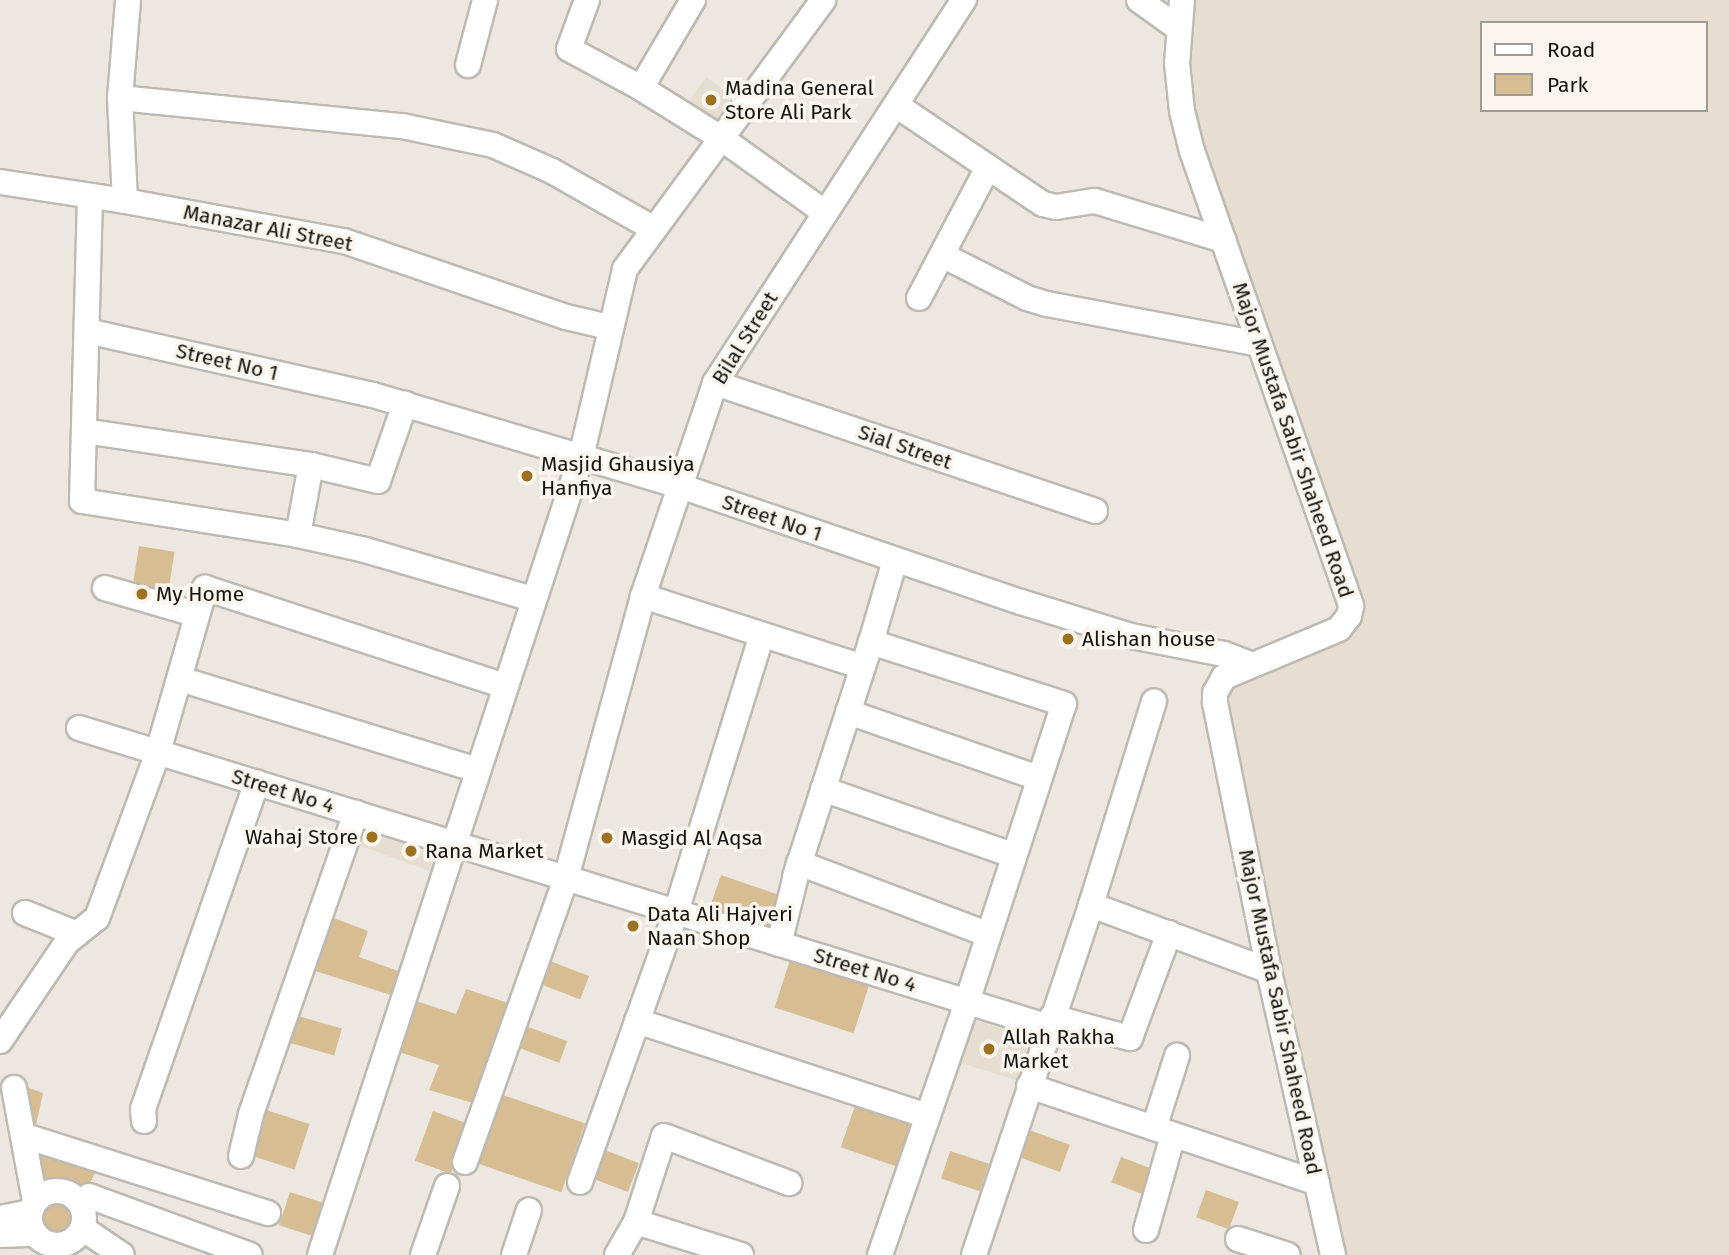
<!DOCTYPE html>
<html>
<head>
<meta charset="utf-8">
<style>
  body { margin:0 }
  #map { position:relative; width:1729px; height:1255px; overflow:hidden; background:#ece8e1; font-family:"Fira Sans",sans-serif }
  div>[style] { position:absolute }
  [style*='--x'] { left:calc(var(--x)*1px); top:calc(var(--y)*1px); width:calc(var(--w)*1px); rotate:calc(var(--a)*1deg) }
  .built>* { inset:0; background:#e6ded0; transform-origin:0 0 }
  .green>* { inset:0; background:#d7bd92; transform-origin:0 0 }
  .round { border-radius:50% }
  .roads { filter:drop-shadow(2px 0 #bdb9b3) drop-shadow(-2px 0 #bdb9b3) drop-shadow(0 2px #bdb9b3) drop-shadow(0 -2px #bdb9b3) }
  .minor>* { height:24px; margin:-12px; padding:0 12px; transform-origin:12px; border-radius:12px; background:#fff }
  .minor>.ring { margin:-12px; padding:0; box-sizing:content-box; background:none; border:24px solid #fff; border-radius:50% }
  .dots>* { width:19px; height:19px; translate:-50% -50%; box-sizing:border-box; border:4px solid #faf5ee; border-radius:50% }
  span { translate:-50% -50%; white-space:nowrap; text-align:center; line-height:1.15; -webkit-text-stroke:7px #faf5ee; paint-order:stroke }
  .poi-label { font-size:21px; color:#151411 }
  .left { translate:0 -50%; text-align:left }
  .right { translate:-100% -50%; text-align:right }
  .street-label { font-size:21px; color:#151411 }
  .legend { position:absolute; left:1480px; top:21px; width:228px; height:91px; box-sizing:border-box; background:#faf5ee; border:2px solid #9e9b96; margin:0; padding:9px 12px; list-style:none; font-size:21px; color:#151411 }
  .legend li { display:flex; align-items:center; gap:14px; height:35px }
  .legend b { width:35px; border:2px solid #9e9b96 }
</style>
</head>
<body>
<div id="map">
  <div class="built">
    <i style="clip-path:polygon(evenodd,1195px 0,1729px 0,1729px 1255px,1343px 1255px,1225px 701px,1231px 677px,1348px 631px,1194px 126px,1185px 64px,1195px 0,1482px 23px,1706px 23px,1706px 110px,1482px 110px,1482px 23px)"></i>
    <i style="left:706px;top:77px;width:35px;height:33px;rotate:35deg"></i>
    <i style="left:365px;top:822px;width:85px;height:24px;rotate:20deg"></i>
    <i style="left:961px;top:1016px;width:73px;height:45px;rotate:17deg"></i>
  </div>
  <div class="green">
    <i style="left:139px;top:546px;width:36px;height:44px;rotate:9deg"></i>
    <i style="left:721px;top:875px;width:71px;height:48px;rotate:19deg"></i>
    <i style="clip-path:polygon(328px 916px,368px 931px,359px 957px,401px 972px,394px 996px,309px 969px)"></i>
    <i style="left:790px;top:960px;width:83px;height:50px;rotate:18deg"></i>
    <i style="left:550px;top:961px;width:42px;height:25px;rotate:21deg"></i>
    <i style="clip-path:polygon(466px 989px,508px 1003px,473px 1103px,429px 1090px,439px 1065px,399px 1052px,416px 1001px,456px 1014px)"></i>
    <i style="left:291px;top:1014px;width:53px;height:28px;rotate:16deg"></i>
    <i style="left:523px;top:1025px;width:47px;height:23px;rotate:20deg"></i>
    <i style="clip-path:polygon(15px 1083px,43px 1093px,35px 1130px)"></i>
    <i style="left:500px;top:1094px;width:90px;height:73px;rotate:19deg"></i>
    <i style="left:857px;top:1100px;width:62px;height:50px;rotate:19deg"></i>
    <i style="left:260px;top:1108px;width:52px;height:48px;rotate:18deg"></i>
    <i style="left:433px;top:1111px;width:38px;height:53px;rotate:20deg"></i>
    <i style="left:1021px;top:1127px;width:52px;height:29px;rotate:20deg"></i>
    <i style="clip-path:polygon(37px 1144px,96px 1170px,87px 1190px,82px 1193px,74px 1187px,43px 1184px)"></i>
    <i style="left:597px;top:1147px;width:45px;height:31px;rotate:21deg"></i>
    <i style="left:950px;top:1151px;width:41px;height:29px;rotate:18deg"></i>
    <i style="left:1121px;top:1157px;width:33px;height:27px;rotate:21deg"></i>
    <i style="left:1206px;top:1190px;width:35px;height:29px;rotate:20deg"></i>
    <i style="left:290px;top:1192px;width:38px;height:35px;rotate:18deg"></i>
    <i class="round" style="left:38px;top:1201px;width:38px;height:38px"></i>
  </div>
  <div class="roads">
    <div class="minor">
      <i style="--x:587;--y:0;--w:52;--a:110.2"></i>
      <i style="--x:569;--y:49;--w:82;--a:28.4"></i>
      <i style="--x:693;--y:0;--w:102;--a:120.6"></i>
      <i style="--x:641;--y:88;--w:94;--a:32"></i>
      <i style="--x:721;--y:138;--w:127;--a:35.7"></i>
      <i style="--x:1139;--y:0;--w:48;--a:35.7"></i>
      <i style="--x:1182;--y:0;--w:63;--a:94.5"></i>
      <i style="--x:1177;--y:63;--w:48;--a:84.1"></i>
      <i style="--x:1182;--y:111;--w:41;--a:76"></i>
      <i style="--x:1192;--y:151;--w:482;--a:70.7"></i>
      <i style="--x:1351;--y:606;--w:10;--a:101"></i>
      <i style="--x:1349;--y:616;--w:16;--a:128"></i>
      <i style="--x:1339;--y:629;--w:125;--a:157.3"></i>
      <i style="--x:1224;--y:677;--w:18;--a:119"></i>
      <i style="--x:1215;--y:693;--w:10;--a:90"></i>
      <i style="--x:1215;--y:703;--w:273;--a:78.6"></i>
      <i style="--x:1269;--y:971;--w:291;--a:77.3"></i>
      <i style="--x:468;--y:65;--w:67;--a:-75.3"></i>
      <i style="--x:120;--y:98;--w:283;--a:5.7"></i>
      <i style="--x:402;--y:126;--w:93;--a:11.8"></i>
      <i style="--x:493;--y:145;--w:64;--a:23.8"></i>
      <i style="--x:552;--y:171;--w:117;--a:29.6"></i>
      <i style="--x:896;--y:105;--w:177;--a:34"></i>
      <i style="--x:1043;--y:204;--w:13;--a:13"></i>
      <i style="--x:1056;--y:207;--w:39;--a:-9"></i>
      <i style="--x:1095;--y:201;--w:134;--a:16.9"></i>
      <i style="--x:0;--y:182;--w:126;--a:8.6"></i>
      <i style="--x:125;--y:201;--w:223;--a:10.4"></i>
      <i style="--x:344;--y:241;--w:235;--a:18.9"></i>
      <i style="--x:566;--y:317;--w:44;--a:13.1"></i>
      <i style="--x:90;--y:196;--w:305;--a:91.5"></i>
      <i style="--x:82;--y:501;--w:219;--a:8.9"></i>
      <i style="--x:298;--y:535;--w:69;--a:12.6"></i>
      <i style="--x:365;--y:550;--w:175;--a:16.3"></i>
      <i style="--x:125;--y:201;--w:103;--a:-92.8"></i>
      <i style="--x:120;--y:98;--w:98;--a:-85.3"></i>
      <i style="--x:942;--y:255;--w:95;--a:26.8"></i>
      <i style="--x:1027;--y:298;--w:21;--a:17"></i>
      <i style="--x:1047;--y:304;--w:216;--a:10.7"></i>
      <i style="--x:919;--y:298;--w:148;--a:-62.2"></i>
      <i style="--x:87;--y:331;--w:293;--a:12.6"></i>
      <i style="--x:373;--y:395;--w:320;--a:16.5"></i>
      <i style="--x:680;--y:486;--w:360;--a:18.8"></i>
      <i style="--x:1021;--y:602;--w:115;--a:17.2"></i>
      <i style="--x:1131;--y:636;--w:95;--a:11"></i>
      <i style="--x:1224;--y:654;--w:28;--a:21"></i>
      <i style="--x:715;--y:383;--w:401;--a:18.6"></i>
      <i style="--x:84;--y:431;--w:230;--a:8.5"></i>
      <i style="--x:311;--y:465;--w:69;--a:13.4"></i>
      <i style="--x:378;--y:481;--w:82;--a:-70.7"></i>
      <i style="--x:298;--y:535;--w:71;--a:-79.5"></i>
      <i style="--x:105;--y:588;--w:94;--a:16.1"></i>
      <i style="--x:643;--y:596;--w:231;--a:17.9"></i>
      <i style="--x:180;--y:679;--w:311;--a:17"></i>
      <i style="--x:848;--y:712;--w:202;--a:19.1"></i>
      <i style="--x:79;--y:728;--w:1015;--a:17.13"></i>
      <i style="--x:823;--y:789;--w:201;--a:19.2"></i>
      <i style="--x:795;--y:877;--w:247;--a:-72.1"></i>
      <i style="--x:1091;--y:905;--w:213;--a:-72.8"></i>
      <i style="--x:25;--y:913;--w:56;--a:22"></i>
      <i style="--x:779;--y:944;--w:83;--a:-76.1"></i>
      <i style="--x:799;--y:863;--w:201;--a:20.7"></i>
      <i style="--x:1052;--y:1017;--w:81;--a:15.1"></i>
      <i style="--x:1130;--y:1038;--w:112;--a:-69.6"></i>
      <i style="--x:637;--y:1021;--w:306;--a:18.1"></i>
      <i style="--x:0;--y:1041;--w:120;--a:-55.9"></i>
      <i style="--x:67;--y:942;--w:38;--a:-39"></i>
      <i style="--x:97;--y:918;--w:177;--a:-69.8"></i>
      <i style="--x:158;--y:752;--w:171;--a:-74"></i>
      <i style="--x:205;--y:588;--w:316;--a:18.1"></i>
      <i style="--x:1029;--y:1086;--w:304;--a:18.6"></i>
      <i style="--x:14;--y:1088;--w:115;--a:79.5"></i>
      <i style="--x:144;--y:1121;--w:12;--a:-95"></i>
      <i style="--x:143;--y:1109;--w:346;--a:-70.8"></i>
      <i style="--x:1154;--y:1128;--w:76;--a:-72.3"></i>
      <i style="--x:25;--y:1136;--w:255;--a:17.6"></i>
      <i style="--x:241;--y:1156;--w:43;--a:-76.6"></i>
      <i style="--x:251;--y:1114;--w:319;--a:-70.8"></i>
      <i style="--x:465;--y:1162;--w:301;--a:-70.4"></i>
      <i style="--x:566;--y:878;--w:292;--a:-74.7"></i>
      <i style="--x:643;--y:596;--w:225;--a:-71.3"></i>
      <i style="--x:715;--y:383;--w:457;--a:-57"></i>
      <i style="--x:580;--y:1182;--w:287;--a:-70.4"></i>
      <i style="--x:676;--y:912;--w:290;--a:-72.8"></i>
      <i class="ring" style="left:30px;top:1191px;width:30px;height:30px"></i>
      <i style="--x:89;--y:1196;--w:171;--a:20.1"></i>
      <i style="--x:0;--y:1218;--w:31;--a:-11"></i>
      <i style="--x:636;--y:1222;--w:110;--a:17.4"></i>
      <i style="--x:82;--y:1228;--w:48;--a:34"></i>
      <i style="--x:1146;--y:1230;--w:99;--a:-74.1"></i>
      <i style="--x:0;--y:1235;--w:35;--a:-2"></i>
      <i style="--x:1238;--y:1239;--w:52;--a:17.7"></i>
      <i style="--x:320;--y:1255;--w:840;--a:-71.89"></i>
      <i style="--x:581;--y:457;--w:193;--a:-76.8"></i>
      <i style="--x:625;--y:269;--w:334;--a:-53.6"></i>
      <i style="--x:423;--y:1255;--w:73;--a:-70.8"></i>
      <i style="--x:514;--y:1255;--w:47;--a:-71.6"></i>
      <i style="--x:617;--y:1255;--w:38;--a:-60"></i>
      <i style="--x:636;--y:1222;--w:90;--a:-72"></i>
      <i style="--x:664;--y:1136;--w:134;--a:20.6"></i>
      <i style="--x:880;--y:1255;--w:268;--a:-71"></i>
      <i style="--x:967;--y:1002;--w:313;--a:-72"></i>
      <i style="--x:1064;--y:704;--w:203;--a:-162.2"></i>
      <i style="--x:871;--y:642;--w:85;--a:-73.7"></i>
      <i style="--x:974;--y:1255;--w:369;--a:-71.5"></i>
      <i style="--x:1091;--y:905;--w:190;--a:20.3"></i>
    </div>
  </div>
  <div class="dots">
    <i style="left:711px;top:100px;background:#9c7220"></i>
    <i style="left:527px;top:476px;background:#9c7220"></i>
    <i style="left:142px;top:594px;background:#9c7220"></i>
    <i style="left:1068px;top:639px;background:#9c7220"></i>
    <i style="left:372px;top:837px;background:#9c7220"></i>
    <i style="left:607px;top:838px;background:#9c7220"></i>
    <i style="left:411px;top:851px;background:#9c7220"></i>
    <i style="left:633px;top:926px;background:#9c7220"></i>
    <i style="left:989px;top:1049px;background:#9c7220"></i>
  </div>
  <div class="poi-label">
    <span class="left" style="left:725px;top:100px">Madina General<br>Store Ali Park</span>
    <span class="left" style="left:541px;top:476px">Masjid Ghausiya<br>Hanfiya</span>
    <span class="left" style="left:156px;top:594px">My Home</span>
    <span class="left" style="left:1082px;top:639px">Alishan house</span>
    <span class="right" style="left:358px;top:837px">Wahaj Store</span>
    <span class="left" style="left:621px;top:838px">Masgid Al Aqsa</span>
    <span class="left" style="left:425px;top:851px">Rana Market</span>
    <span class="left" style="left:647px;top:926px">Data Ali Hajveri<br>Naan Shop</span>
    <span class="left" style="left:1003px;top:1049px">Allah Rakha<br>Market</span>
  </div>
  <div class="street-label">
    <span style="left:268px;top:228px;rotate:11deg">Manazar Ali Street</span>
    <span style="left:745px;top:338px;rotate:-58deg">Bilal Street</span>
    <span style="left:227px;top:362px;rotate:13deg">Street No 1</span>
    <span style="left:1293px;top:440px;rotate:71deg">Major Mustafa Sabir Shaheed Road</span>
    <span style="left:905px;top:447px;rotate:19deg">Sial Street</span>
    <span style="left:772px;top:518px;rotate:19deg">Street No 1</span>
    <span style="left:283px;top:791px;rotate:17deg">Street No 4</span>
    <span style="left:865px;top:970px;rotate:17deg">Street No 4</span>
    <span style="left:1280px;top:1012px;rotate:78deg">Major Mustafa Sabir Shaheed Road</span>
  </div>
  <ul class="legend">
  <li><b style="height:9px;background:#fff"></b>Road</li>
  <li><b style="height:19px;background:#d7bd92"></b>Park</li>
  </ul>
</div>
</body>
</html>
